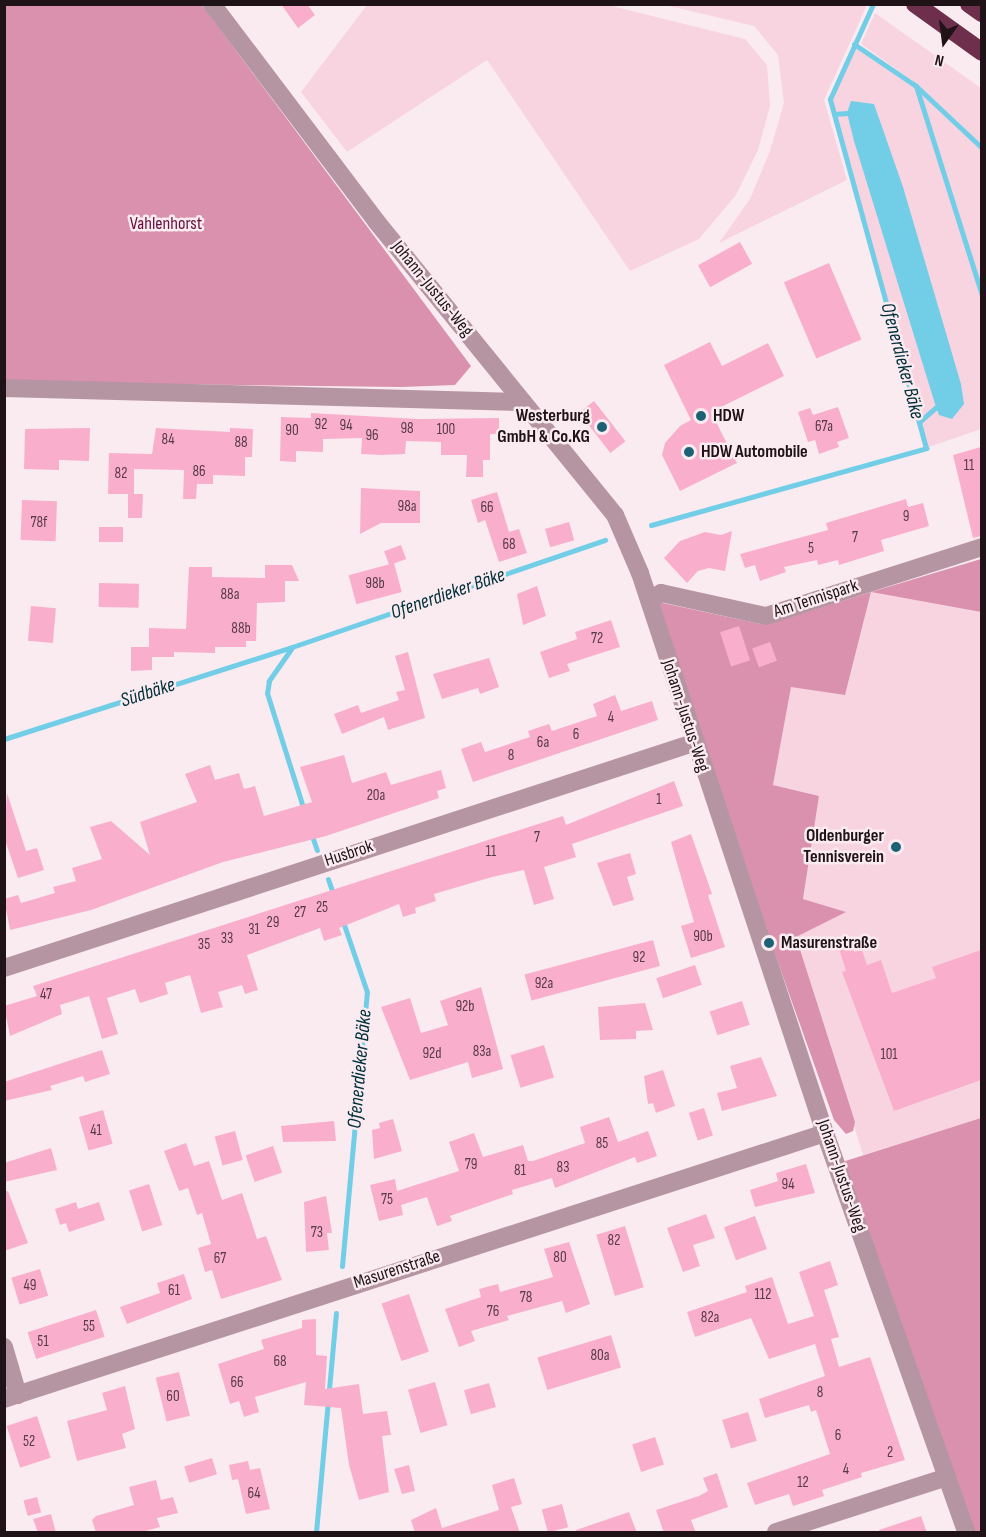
<!DOCTYPE html>
<html>
<head>
<meta charset="utf-8">
<style>
  body { margin:0 }
  #map { position:relative; width:986px; height:1537px; overflow:hidden; background:#faebf0; font-family:"Sofia Sans Condensed",sans-serif }
  div>[style] { position:absolute }
  [style*='--x'] { left:calc(var(--x)*1px); top:calc(var(--y)*1px); width:calc(var(--w)*1px); rotate:calc(var(--a)*1deg) }
  .green>* { inset:0; background:#f8d4e1 }
  .forest>* { inset:0; background:#d991ae }
  .water>* { inset:0; background:#72cde7 }
  .stream>* { height:5px; margin:-2.5px; padding:0 2.5px; transform-origin:2.5px; border-radius:2.5px; background:#72cde7 }
  .building>* { inset:0; background:#f9afcc; transform-origin:0 0 }
  .minor>* { height:18px; margin:-9px; padding:0 9px; transform-origin:9px; border-radius:9px; background:#b695a2 }
  .highway>* { height:18px; margin:-9px; padding:0 9px; transform-origin:9px; border-radius:9px; background:#6d2f4c }
  .dots>* { width:16px; height:16px; translate:-50% -50%; box-sizing:border-box; border:3px solid #faebf0; border-radius:50% }
  span { translate:-50% -50%; white-space:nowrap; text-align:center; line-height:1.15; -webkit-text-stroke:5px #faebf0; paint-order:stroke }
  .number-label { font-size:15px; color:#563a45 }
  .number-label span { -webkit-text-stroke-width:0 }
  .park-label { font-size:18px; color:#640f3d }
  .street-label { font-size:18px; color:#1f1318 }
  .poi-label { font-size:18px; color:#1f1318; font-weight:700 }
  .left { translate:0 -50%; text-align:left }
  .right { translate:-100% -50%; text-align:right }
  .water-label { font-size:20px; color:#012f39; font-style:italic }
  .frame { position:absolute; inset:0; border:6px solid #1f1318; pointer-events:none }
  .north { position:absolute; left:914px; top:12px; width:60px; height:60px; -webkit-text-stroke:4px #faebf0; paint-order:stroke; rotate:194deg; font-size:16px; font-weight:700; line-height:24px; text-align:center; color:#1f1318 }
  .north::after { content:''; display:block; margin:auto; width:21px; height:27px; background:#1f1318; clip-path:polygon(50% 0,100% 100%,50% 72%,0 100%) }
</style>
</head>
<body>
<div id="map">
  <div class="green">
    <i style="clip-path:polygon(608px 5px,745px 39px,767px 65px,770px 106px,758px 150px,736px 195px,699px 239px,630px 271px,487px 60px,347px 152px,301px 92px,367px 5px)"></i>
    <i style="clip-path:polygon(863px 5px,866px 7px,824px 100px,847px 180px,719px 243px,750px 199px,770px 151px,784px 103px,778px 55px,754px 26px,665px 5px)"></i>
    <i style="clip-path:polygon(875px 13px,981px 88px,981px 144px,917px 84px,861px 44px)"></i>
    <i style="clip-path:polygon(854px 44px,916px 86px,981px 150px,981px 429px,926px 448px,830px 99px)"></i>
    <i style="clip-path:polygon(871px 592px,981px 612px,981px 1118px,863px 1155px,796px 937px,845px 912px,803px 899px,819px 796px,773px 785px,791px 686px,845px 695px)"></i>
  </div>
  <div class="forest">
    <i style="clip-path:polygon(5px 4px,202px 5px,471px 366px,455px 385px,401px 387px,5px 382px)"></i>
    <i style="clip-path:polygon(981px 559px,981px 612px,871px 592px,845px 695px,791px 687px,773px 785px,819px 796px,803px 899px,846px 912px,796px 937px,855px 1122px,853px 1131px,846px 1134px,834px 1120px,649px 600px,765px 625px,871px 592px)"></i>
    <i style="clip-path:polygon(981px 1118px,981px 1532px,966px 1532px,836px 1164px)"></i>
  </div>
  <div class="water">
    <i style="clip-path:polygon(851px 101px,874px 104px,903px 187px,961px 384px,964px 404px,952px 419px,939px 415px,936px 407px,854px 141px,847px 113px)"></i>
  </div>
  <div class="stream">
    <i style="--x:854;--y:44;--w:75;--a:34.1"></i>
    <i style="--x:916;--y:86;--w:91;--a:43.2"></i>
    <i style="--x:916;--y:86;--w:219;--a:72.5"></i>
    <i style="--x:834;--y:114;--w:13;--a:-4"></i>
    <i style="--x:919;--y:422;--w:23;--a:-41"></i>
    <i style="--x:651;--y:525;--w:286;--a:-15.6"></i>
    <i style="--x:926;--y:448;--w:362;--a:-105.4"></i>
    <i style="--x:830;--y:99;--w:104;--a:-65.6"></i>
    <i style="--x:291;--y:649;--w:39;--a:125"></i>
    <i style="--x:269;--y:681;--w:12;--a:99"></i>
    <i style="--x:267;--y:693;--w:123;--a:72.5"></i>
    <i style="--x:4;--y:739;--w:302;--a:-17.7"></i>
    <i style="--x:292;--y:647;--w:331;--a:-18.9"></i>
    <i style="--x:311;--y:833;--w:18;--a:71"></i>
    <i style="--x:328;--y:879;--w:18;--a:71"></i>
    <i style="--x:342;--y:1266;--w:275;--a:-84.8"></i>
    <i style="--x:367;--y:992;--w:74;--a:-108.9"></i>
    <i style="--x:316;--y:1532;--w:220;--a:-84.8"></i>
  </div>
  <div class="building">
    <i style="clip-path:polygon(281px 4px,307px 4px,315px 15px,298px 28px)"></i>
    <i style="left:740px;top:242px;width:25px;height:48px;rotate:61deg"></i>
    <i style="left:829px;top:263px;width:83px;height:49px;rotate:67deg"></i>
    <i style="clip-path:polygon(710px 342px,722px 366px,768px 343px,784px 376px,711px 412px,737px 463px,680px 491px,662px 455px,665px 443px,680px 426px,691px 420px,664px 365px)"></i>
    <i style="left:594px;top:401px;width:51px;height:19px;rotate:52deg"></i>
    <i style="clip-path:polygon(838px 407px,849px 438px,837px 442px,839px 447px,819px 454px,815px 440px,808px 442px,798px 412px,810px 408px,813px 415px)"></i>
    <i style="clip-path:polygon(311px 413px,418px 419px,499px 418px,499px 434px,490px 434px,490px 460px,483px 460px,483px 477px,466px 477px,467px 455px,441px 455px,441px 442px,406px 441px,405px 454px,382px 455px,361px 454px,362px 438px,323px 439px,323px 452px,296px 451px,296px 462px,280px 461px,281px 417px,311px 418px)"></i>
    <i style="clip-path:polygon(90px 428px,89px 461px,59px 460px,59px 470px,24px 469px,25px 429px)"></i>
    <i style="clip-path:polygon(156px 428px,230px 432px,230px 428px,253px 429px,252px 457px,245px 457px,245px 476px,213px 475px,213px 484px,197px 484px,196px 499px,183px 499px,184px 470px,134px 469px,134px 494px,143px 494px,142px 518px,128px 518px,128px 494px,108px 494px,109px 453px,152px 454px)"></i>
    <i style="clip-path:polygon(981px 447px,981px 536px,973px 538px,953px 455px)"></i>
    <i style="clip-path:polygon(361px 488px,420px 491px,420px 523px,381px 523px,360px 534px)"></i>
    <i style="clip-path:polygon(497px 492px,509px 532px,519px 529px,527px 553px,499px 562px,485px 520px,478px 523px,471px 500px)"></i>
    <i style="clip-path:polygon(906px 499px,908px 507px,923px 503px,929px 526px,881px 540px,884px 551px,839px 565px,838px 560px,818px 565px,817px 560px,784px 567px,786px 572px,760px 581px,755px 565px,745px 568px,740px 554px,828px 530px,826px 523px)"></i>
    <i style="left:22px;top:500px;width:35px;height:40px;rotate:2deg"></i>
    <i style="left:569px;top:522px;width:19px;height:25px;rotate:74deg"></i>
    <i style="left:99px;top:527px;width:24px;height:15px"></i>
    <i style="clip-path:polygon(732px 531px,725px 571px,709px 568px,698px 571px,687px 583px,664px 558px,680px 541px,705px 532px,721px 535px)"></i>
    <i style="left:401px;top:545px;width:15px;height:18px;rotate:70deg"></i>
    <i style="left:394px;top:563px;width:30px;height:47px;rotate:75deg"></i>
    <i style="clip-path:polygon(265px 565px,292px 565px,299px 581px,285px 581px,285px 602px,257px 603px,256px 641px,246px 641px,246px 647px,215px 647px,215px 653px,174px 652px,174px 657px,152px 657px,152px 670px,131px 671px,131px 647px,149px 647px,149px 628px,186px 629px,189px 567px,212px 567px,212px 577px,265px 578px)"></i>
    <i style="left:99px;top:583px;width:40px;height:24px;rotate:1deg"></i>
    <i style="clip-path:polygon(537px 586px,546px 616px,523px 625px,517px 594px)"></i>
    <i style="left:31px;top:606px;width:25px;height:35px;rotate:5deg"></i>
    <i style="clip-path:polygon(611px 620px,620px 647px,567px 664px,570px 671px,549px 678px,540px 652px,577px 639px,575px 632px)"></i>
    <i style="left:739px;top:626px;width:36px;height:20px;rotate:72deg"></i>
    <i style="left:770px;top:642px;width:20px;height:19px;rotate:70deg"></i>
    <i style="clip-path:polygon(408px 652px,425px 718px,388px 730px,384px 717px,342px 734px,334px 714px,358px 705px,361px 713px,399px 700px,396px 692px,405px 690px,395px 656px)"></i>
    <i style="clip-path:polygon(489px 658px,499px 687px,480px 694px,478px 688px,442px 699px,433px 674px)"></i>
    <i style="clip-path:polygon(615px 695px,621px 711px,652px 701px,658px 720px,473px 782px,461px 749px,481px 742px,485px 752px,530px 737px,528px 731px,549px 724px,552px 731px,597px 716px,593px 704px)"></i>
    <i style="clip-path:polygon(344px 755px,352px 783px,386px 772px,391px 785px,441px 770px,446px 788px,437px 791px,439px 798px,326px 836px,223px 862px,91px 910px,10px 930px,4px 899px,18px 895px,21px 903px,55px 893px,53px 887px,76px 881px,72px 868px,102px 859px,90px 827px,111px 821px,150px 855px,140px 822px,197px 802px,185px 774px,210px 765px,215px 780px,239px 773px,244px 789px,255px 786px,264px 816px,312px 802px,300px 767px)"></i>
    <i style="clip-path:polygon(674px 781px,683px 806px,572px 844px,576px 857px,544px 867px,554px 899px,534px 905px,524px 870px,492px 877px,434px 894px,436px 901px,415px 908px,416px 913px,403px 917px,399px 904px,339px 928px,342px 935px,324px 941px,320px 928px,247px 955px,258px 990px,245px 994px,242px 985px,218px 992px,223px 1007px,201px 1013px,190px 975px,165px 983px,168px 994px,140px 1003px,135px 989px,107px 998px,118px 1034px,102px 1039px,89px 996px,60px 1005px,62px 1014px,10px 1036px,4px 1006px,37px 996px,33px 986px,563px 816px,566px 825px)"></i>
    <i style="clip-path:polygon(7px 793px,26px 851px,37px 848px,44px 870px,18px 878px,4px 837px)"></i>
    <i style="clip-path:polygon(691px 834px,712px 894px,708px 895px,725px 947px,691px 958px,681px 926px,694px 922px,671px 842px)"></i>
    <i style="clip-path:polygon(630px 853px,636px 874px,627px 877px,634px 900px,613px 906px,597px 863px)"></i>
    <i style="clip-path:polygon(849px 938px,854px 952px,862px 950px,867px 965px,881px 960px,892px 993px,936px 978px,932px 967px,981px 950px,981px 1080px,894px 1111px,842px 972px,846px 971px,837px 942px)"></i>
    <i style="left:653px;top:940px;width:27px;height:133px;rotate:75deg"></i>
    <i style="left:695px;top:965px;width:21px;height:41px;rotate:71deg"></i>
    <i style="clip-path:polygon(481px 987px,503px 1069px,472px 1078px,468px 1062px,410px 1080px,381px 1007px,410px 998px,421px 1033px,448px 1025px,440px 1001px)"></i>
    <i style="left:742px;top:1001px;width:25px;height:34px;rotate:72deg"></i>
    <i style="clip-path:polygon(645px 1003px,653px 1030px,636px 1031px,636px 1039px,600px 1040px,598px 1007px)"></i>
    <i style="left:544px;top:1045px;width:34px;height:35px;rotate:73deg"></i>
    <i style="clip-path:polygon(102px 1050px,110px 1074px,85px 1082px,83px 1076px,50px 1086px,52px 1090px,4px 1101px,4px 1082px)"></i>
    <i style="clip-path:polygon(761px 1057px,777px 1096px,722px 1111px,717px 1093px,737px 1088px,730px 1066px)"></i>
    <i style="clip-path:polygon(663px 1070px,675px 1106px,656px 1113px,653px 1103px,648px 1104px,644px 1076px)"></i>
    <i style="left:704px;top:1108px;width:29px;height:16px;rotate:72deg"></i>
    <i style="left:103px;top:1110px;width:35px;height:25px;rotate:74deg"></i>
    <i style="clip-path:polygon(609px 1117px,618px 1142px,648px 1131px,657px 1156px,637px 1163px,635px 1157px,555px 1188px,552px 1178px,512px 1190px,513px 1194px,450px 1216px,452px 1221px,437px 1226px,427px 1197px,401px 1205px,403px 1215px,379px 1221px,370px 1185px,395px 1179px,397px 1191px,459px 1171px,449px 1142px,474px 1133px,483px 1157px,523px 1145px,528px 1161px,533px 1161px,585px 1143px,580px 1127px)"></i>
    <i style="clip-path:polygon(393px 1119px,402px 1151px,374px 1159px,372px 1130px,380px 1128px,379px 1123px)"></i>
    <i style="clip-path:polygon(334px 1121px,336px 1141px,283px 1142px,281px 1126px)"></i>
    <i style="left:235px;top:1131px;width:30px;height:21px;rotate:75deg"></i>
    <i style="clip-path:polygon(186px 1143px,194px 1166px,209px 1161px,222px 1200px,242px 1193px,257px 1239px,266px 1236px,282px 1280px,221px 1299px,212px 1270px,205px 1272px,198px 1248px,211px 1244px,202px 1213px,197px 1215px,188px 1188px,179px 1191px,164px 1151px)"></i>
    <i style="left:273px;top:1146px;width:28px;height:29px;rotate:71deg"></i>
    <i style="clip-path:polygon(51px 1148px,57px 1170px,4px 1182px,4px 1163px)"></i>
    <i style="clip-path:polygon(806px 1164px,815px 1193px,755px 1207px,750px 1190px,778px 1181px,776px 1173px)"></i>
    <i style="left:149px;top:1184px;width:43px;height:21px;rotate:72deg"></i>
    <i style="clip-path:polygon(8px 1191px,28px 1243px,4px 1251px,4px 1192px)"></i>
    <i style="clip-path:polygon(326px 1196px,332px 1233px,327px 1233px,329px 1250px,306px 1252px,304px 1202px)"></i>
    <i style="clip-path:polygon(76px 1202px,78px 1209px,99px 1202px,105px 1220px,69px 1232px,66px 1223px,60px 1225px,55px 1209px)"></i>
    <i style="clip-path:polygon(706px 1214px,715px 1238px,693px 1245px,700px 1266px,683px 1272px,667px 1228px)"></i>
    <i style="left:755px;top:1216px;width:35px;height:33px;rotate:70deg"></i>
    <i style="left:625px;top:1226px;width:64px;height:30px;rotate:73deg"></i>
    <i style="clip-path:polygon(569px 1242px,590px 1304px,566px 1313px,562px 1301px,507px 1316px,509px 1320px,471px 1331px,475px 1341px,459px 1347px,445px 1309px,481px 1297px,479px 1289px,498px 1284px,500px 1292px,553px 1277px,544px 1249px)"></i>
    <i style="clip-path:polygon(830px 1261px,838px 1285px,824px 1290px,839px 1337px,831px 1339px,839px 1367px,870px 1357px,905px 1460px,861px 1473px,862px 1477px,822px 1490px,824px 1496px,793px 1506px,789px 1494px,755px 1505px,747px 1483px,830px 1454px,816px 1410px,811px 1412px,809px 1405px,765px 1418px,759px 1399px,825px 1376px,815px 1344px,769px 1359px,751px 1318px,695px 1337px,687px 1312px,747px 1292px,745px 1286px,772px 1277px,788px 1324px,814px 1316px,799px 1272px)"></i>
    <i style="left:40px;top:1269px;width:28px;height:30px;rotate:73deg"></i>
    <i style="clip-path:polygon(184px 1274px,192px 1299px,127px 1324px,120px 1307px,160px 1293px,157px 1283px)"></i>
    <i style="left:409px;top:1294px;width:61px;height:29px;rotate:71deg"></i>
    <i style="left:96px;top:1310px;width:28px;height:72px;rotate:72deg"></i>
    <i style="clip-path:polygon(316px 1319px,316px 1355px,327px 1356px,325px 1389px,359px 1384px,363px 1414px,387px 1411px,391px 1435px,382px 1436px,389px 1492px,359px 1500px,349px 1465px,341px 1408px,304px 1405px,306px 1382px,255px 1397px,259px 1412px,244px 1417px,239px 1401px,230px 1404px,218px 1364px,264px 1349px,261px 1340px,302px 1328px,302px 1320px)"></i>
    <i style="left:611px;top:1335px;width:34px;height:77px;rotate:73deg"></i>
    <i style="left:179px;top:1372px;width:45px;height:24px;rotate:76deg"></i>
    <i style="left:435px;top:1382px;width:45px;height:28px;rotate:74deg"></i>
    <i style="left:489px;top:1383px;width:25px;height:26px;rotate:74deg"></i>
    <i style="clip-path:polygon(125px 1386px,135px 1429px,122px 1434px,126px 1448px,77px 1461px,67px 1421px,107px 1410px,102px 1393px)"></i>
    <i style="left:748px;top:1412px;width:30px;height:27px;rotate:73deg"></i>
    <i style="left:37px;top:1416px;width:44px;height:32px;rotate:72deg"></i>
    <i style="left:655px;top:1437px;width:29px;height:24px;rotate:72deg"></i>
    <i style="left:212px;top:1458px;width:17px;height:29px;rotate:73deg"></i>
    <i style="clip-path:polygon(248px 1461px,250px 1470px,260px 1468px,270px 1509px,246px 1514px,238px 1479px,232px 1480px,229px 1465px)"></i>
    <i style="clip-path:polygon(409px 1465px,415px 1491px,402px 1494px,394px 1469px)"></i>
    <i style="clip-path:polygon(717px 1473px,728px 1507px,691px 1520px,696px 1533px,664px 1533px,656px 1510px,699px 1496px,708px 1491px,703px 1478px)"></i>
    <i style="clip-path:polygon(514px 1478px,522px 1504px,511px 1507px,520px 1533px,415px 1533px,411px 1520px,436px 1508px,442px 1528px,499px 1510px,492px 1485px)"></i>
    <i style="clip-path:polygon(156px 1480px,161px 1500px,173px 1497px,178px 1513px,157px 1518px,160px 1527px,138px 1533px,96px 1533px,92px 1520px,96px 1516px,134px 1505px,129px 1487px)"></i>
    <i style="left:37px;top:1497px;width:16px;height:14px;rotate:75deg"></i>
    <i style="left:562px;top:1504px;width:24px;height:21px;rotate:75deg"></i>
    <i style="clip-path:polygon(629px 1512px,637px 1533px,576px 1533px,576px 1530px)"></i>
    <i style="clip-path:polygon(51px 1514px,56px 1533px,38px 1533px,33px 1519px)"></i>
    <i style="clip-path:polygon(921px 1516px,927px 1533px,880px 1533px,879px 1530px)"></i>
  </div>
  <div class="minor">
    <i style="--x:212;--y:4;--w:272;--a:52.9"></i>
    <i style="--x:376;--y:221;--w:379;--a:50.9"></i>
    <i style="--x:615;--y:515;--w:63;--a:66.7"></i>
    <i style="--x:640;--y:573;--w:590;--a:71.72"></i>
    <i style="--x:825;--y:1133;--w:423;--a:70.5"></i>
    <i style="--x:4;--y:388;--w:519;--a:1.55"></i>
    <i style="--x:649;--y:600;--w:14;--a:-30"></i>
    <i style="--x:661;--y:593;--w:107;--a:12.4"></i>
    <i style="--x:766;--y:616;--w:227;--a:-17.7"></i>
    <i style="--x:4;--y:968;--w:725;--a:-18.08"></i>
    <i style="--x:4;--y:1347;--w:50;--a:73.7"></i>
    <i style="--x:4;--y:1399;--w:863;--a:-17.95"></i>
    <i style="--x:776;--y:1532;--w:180;--a:-17.8"></i>
  </div>
  <div class="highway">
    <i style="--x:915;--y:4;--w:82;--a:35.6"></i>
    <i style="--x:969;--y:4;--w:16;--a:35"></i>
  </div>
  <div class="dots">
    <i style="left:701px;top:416px;background:#1d6274"></i>
    <i style="left:602px;top:427px;background:#1d6274"></i>
    <i style="left:689px;top:452px;background:#1d6274"></i>
    <i style="left:896px;top:847px;background:#1d6274"></i>
    <i style="left:769px;top:943px;background:#1d6274"></i>
  </div>
  <div class="number-label">
    <span style="left:321px;top:425px">92</span>
    <span style="left:346px;top:426px">94</span>
    <span style="left:824px;top:427px">67a</span>
    <span style="left:407px;top:429px">98</span>
    <span style="left:446px;top:430px">100</span>
    <span style="left:292px;top:431px">90</span>
    <span style="left:372px;top:436px">96</span>
    <span style="left:168px;top:440px">84</span>
    <span style="left:241px;top:443px">88</span>
    <span style="left:969px;top:466px">11</span>
    <span style="left:199px;top:472px">86</span>
    <span style="left:121px;top:474px">82</span>
    <span style="left:407px;top:507px">98a</span>
    <span style="left:487px;top:508px">66</span>
    <span style="left:906px;top:517px">9</span>
    <span style="left:39px;top:523px">78f</span>
    <span style="left:855px;top:538px">7</span>
    <span style="left:509px;top:545px">68</span>
    <span style="left:811px;top:549px">5</span>
    <span style="left:375px;top:584px">98b</span>
    <span style="left:230px;top:595px">88a</span>
    <span style="left:241px;top:629px">88b</span>
    <span style="left:597px;top:639px">72</span>
    <span style="left:611px;top:718px">4</span>
    <span style="left:576px;top:735px">6</span>
    <span style="left:543px;top:743px">6a</span>
    <span style="left:511px;top:756px">8</span>
    <span style="left:376px;top:796px">20a</span>
    <span style="left:659px;top:800px">1</span>
    <span style="left:537px;top:838px">7</span>
    <span style="left:491px;top:852px">11</span>
    <span style="left:322px;top:908px">25</span>
    <span style="left:300px;top:913px">27</span>
    <span style="left:273px;top:923px">29</span>
    <span style="left:254px;top:930px">31</span>
    <span style="left:703px;top:937px">90b</span>
    <span style="left:227px;top:939px">33</span>
    <span style="left:204px;top:945px">35</span>
    <span style="left:639px;top:958px">92</span>
    <span style="left:544px;top:984px">92a</span>
    <span style="left:46px;top:995px">47</span>
    <span style="left:465px;top:1007px">92b</span>
    <span style="left:482px;top:1052px">83a</span>
    <span style="left:432px;top:1054px">92d</span>
    <span style="left:889px;top:1055px">101</span>
    <span style="left:96px;top:1131px">41</span>
    <span style="left:602px;top:1144px">85</span>
    <span style="left:471px;top:1165px">79</span>
    <span style="left:563px;top:1168px">83</span>
    <span style="left:520px;top:1171px">81</span>
    <span style="left:788px;top:1185px">94</span>
    <span style="left:387px;top:1200px">75</span>
    <span style="left:317px;top:1233px">73</span>
    <span style="left:614px;top:1241px">82</span>
    <span style="left:560px;top:1258px">80</span>
    <span style="left:220px;top:1259px">67</span>
    <span style="left:30px;top:1286px">49</span>
    <span style="left:174px;top:1291px">61</span>
    <span style="left:763px;top:1295px">112</span>
    <span style="left:526px;top:1298px">78</span>
    <span style="left:493px;top:1312px">76</span>
    <span style="left:710px;top:1318px">82a</span>
    <span style="left:89px;top:1327px">55</span>
    <span style="left:43px;top:1342px">51</span>
    <span style="left:600px;top:1356px">80a</span>
    <span style="left:280px;top:1362px">68</span>
    <span style="left:237px;top:1383px">66</span>
    <span style="left:820px;top:1393px">8</span>
    <span style="left:173px;top:1397px">60</span>
    <span style="left:838px;top:1436px">6</span>
    <span style="left:29px;top:1442px">52</span>
    <span style="left:890px;top:1453px">2</span>
    <span style="left:846px;top:1470px">4</span>
    <span style="left:803px;top:1483px">12</span>
    <span style="left:254px;top:1494px">64</span>
  </div>
  <div class="park-label">
    <span style="left:166px;top:224px">Vahlenhorst</span>
  </div>
  <div class="street-label">
    <span style="left:432px;top:289px;rotate:51deg">Johann-Justus-Weg</span>
    <span style="left:816px;top:599px;rotate:-18deg">Am Tennispark</span>
    <span style="left:685px;top:716px;rotate:72deg">Johann-Justus-Weg</span>
    <span style="left:349px;top:854px;rotate:-18deg">Husbrok</span>
    <span style="left:841px;top:1176px;rotate:71deg">Johann-Justus-Weg</span>
    <span style="left:397px;top:1270px;rotate:-18deg">Masurenstraße</span>
  </div>
  <div class="poi-label">
    <span class="left" style="left:713px;top:416px">HDW</span>
    <span class="right" style="left:590px;top:427px">Westerburg<br>GmbH &amp; Co.KG</span>
    <span class="left" style="left:701px;top:452px">HDW Automobile</span>
    <span class="right" style="left:884px;top:847px">Oldenburger<br>Tennisverein</span>
    <span class="left" style="left:781px;top:943px">Masurenstraße</span>
  </div>
  <div class="water-label">
    <span style="left:902px;top:361px;rotate:75deg">Ofenerdieker Bäke</span>
    <span style="left:448px;top:594px;rotate:-19deg">Ofenerdieker Bäke</span>
    <span style="left:148px;top:693px;rotate:-18deg">Südbäke</span>
    <span style="left:360px;top:1069px;rotate:-85deg">Ofenerdieker Bäke</span>
  </div>
  <div class="frame"></div>
  <div class="north">N</div>
</div>
</body>
</html>
